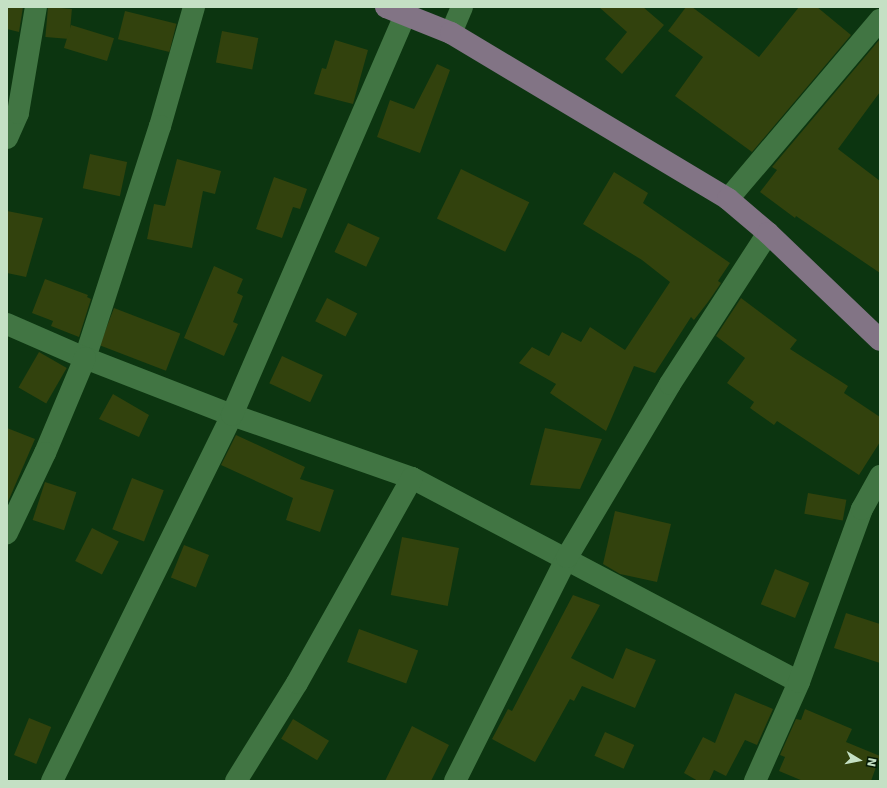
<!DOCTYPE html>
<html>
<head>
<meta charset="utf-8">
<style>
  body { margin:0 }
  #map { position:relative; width:887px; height:788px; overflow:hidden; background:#0c3510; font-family:"DejaVu Sans",sans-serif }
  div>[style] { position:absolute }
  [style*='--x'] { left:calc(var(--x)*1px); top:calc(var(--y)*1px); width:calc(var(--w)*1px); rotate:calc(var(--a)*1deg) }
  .building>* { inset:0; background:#32420d; transform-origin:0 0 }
  .minor>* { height:22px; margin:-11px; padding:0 11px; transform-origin:11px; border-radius:11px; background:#417543 }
  .major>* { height:22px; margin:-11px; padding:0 11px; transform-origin:11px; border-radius:11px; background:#827485 }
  span { translate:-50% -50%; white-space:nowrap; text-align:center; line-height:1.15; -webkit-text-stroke:3px #041905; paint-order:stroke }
  .frame { position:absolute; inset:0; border:8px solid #c4e0c4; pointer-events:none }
  .north { position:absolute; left:839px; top:740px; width:40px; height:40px; -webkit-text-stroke:3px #041905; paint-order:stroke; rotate:100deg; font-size:11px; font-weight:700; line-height:16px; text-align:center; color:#c4e0c4 }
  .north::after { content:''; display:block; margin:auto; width:14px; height:18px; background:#c4e0c4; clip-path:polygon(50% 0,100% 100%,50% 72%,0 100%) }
</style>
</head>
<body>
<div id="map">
  <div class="building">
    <i style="clip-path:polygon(7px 7px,23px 7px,19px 32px,7px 29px)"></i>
    <i style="left:48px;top:7px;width:24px;height:30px;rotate:5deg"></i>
    <i style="clip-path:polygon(599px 7px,643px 7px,664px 25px,622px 74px,605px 59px,627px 32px)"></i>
    <i style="clip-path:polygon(686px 7px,692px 7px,759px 57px,799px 7px,817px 7px,851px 35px,752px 152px,675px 96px,703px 57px,668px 31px)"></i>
    <i style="left:125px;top:11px;width:53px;height:29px;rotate:14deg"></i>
    <i style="left:71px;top:25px;width:45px;height:24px;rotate:17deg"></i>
    <i style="left:222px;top:31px;width:37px;height:32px;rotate:11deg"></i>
    <i style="clip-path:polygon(880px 39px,880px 92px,838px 149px,880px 181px,880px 273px,796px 216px,795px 218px,760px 192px,777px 170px,772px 167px)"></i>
    <i style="clip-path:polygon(335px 40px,368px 50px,353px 104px,314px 94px,322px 68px,326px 69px)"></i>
    <i style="clip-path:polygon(437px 64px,450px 70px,420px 153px,377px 137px,390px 100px,414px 109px)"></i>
    <i style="left:90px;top:154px;width:38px;height:35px;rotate:12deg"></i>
    <i style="clip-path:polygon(177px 159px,221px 171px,215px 194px,203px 191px,192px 248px,147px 239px,154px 204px,165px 206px)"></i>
    <i style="left:461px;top:169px;width:76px;height:55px;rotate:26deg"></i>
    <i style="clip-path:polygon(614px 172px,648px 193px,643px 203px,730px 263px,718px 281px,721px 283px,708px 302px,694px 320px,691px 317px,655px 373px,634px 366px,606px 431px,550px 393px,556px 384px,519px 363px,532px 347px,549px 356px,562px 332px,581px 342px,590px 327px,625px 350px,670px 282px,642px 260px,583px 224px)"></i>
    <i style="clip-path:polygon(274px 177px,307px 189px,300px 209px,293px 207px,282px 238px,256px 229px)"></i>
    <i style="clip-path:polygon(7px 211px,43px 218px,26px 277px,7px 273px)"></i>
    <i style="left:348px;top:223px;width:35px;height:32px;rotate:25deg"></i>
    <i style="clip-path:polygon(214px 266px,243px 279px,237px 293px,243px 296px,233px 322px,238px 324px,224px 356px,184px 338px)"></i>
    <i style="clip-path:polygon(45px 279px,88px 295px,87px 297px,91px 299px,79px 337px,51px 326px,53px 321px,32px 313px)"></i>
    <i style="left:327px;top:298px;width:34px;height:26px;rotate:27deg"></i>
    <i style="clip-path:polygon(741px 298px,797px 340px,790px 349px,848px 386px,844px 393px,880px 417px,880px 442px,859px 475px,777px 421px,774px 425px,750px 408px,754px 402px,727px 383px,745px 358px,716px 336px)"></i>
    <i style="left:114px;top:308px;width:71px;height:40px;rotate:21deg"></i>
    <i style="left:39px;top:352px;width:32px;height:41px;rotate:30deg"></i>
    <i style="left:282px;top:356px;width:45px;height:30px;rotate:25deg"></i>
    <i style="clip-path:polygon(113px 394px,149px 415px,139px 437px,99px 419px)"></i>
    <i style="clip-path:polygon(7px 428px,35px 439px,7px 504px)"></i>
    <i style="clip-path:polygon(545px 428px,602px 439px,580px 489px,530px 485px)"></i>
    <i style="clip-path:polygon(236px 435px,305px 467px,300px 479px,334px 490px,320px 532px,286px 520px,293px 498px,221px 465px)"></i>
    <i style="left:132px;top:478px;width:34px;height:55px;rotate:21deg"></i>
    <i style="left:45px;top:482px;width:33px;height:40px;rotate:18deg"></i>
    <i style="left:808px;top:493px;width:39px;height:21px;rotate:10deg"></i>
    <i style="clip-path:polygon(615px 511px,671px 524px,657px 582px,620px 574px,603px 564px)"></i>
    <i style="left:92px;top:528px;width:30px;height:37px;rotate:27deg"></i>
    <i style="left:402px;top:537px;width:58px;height:59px;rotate:11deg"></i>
    <i style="left:184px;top:545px;width:27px;height:35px;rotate:22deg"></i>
    <i style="left:775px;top:569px;width:37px;height:38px;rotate:22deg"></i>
    <i style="clip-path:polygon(573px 595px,600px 605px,571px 658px,613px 679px,626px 648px,656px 660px,635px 708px,582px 686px,574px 701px,570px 699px,535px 762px,492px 739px,508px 709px,512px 711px)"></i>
    <i style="clip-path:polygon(846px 613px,880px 624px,880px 663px,834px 648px)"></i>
    <i style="left:359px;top:629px;width:63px;height:35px;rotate:20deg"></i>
    <i style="clip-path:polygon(735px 693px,773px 709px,757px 745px,745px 740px,726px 776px,714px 770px,709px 781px,698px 781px,684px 773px,703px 737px,715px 743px)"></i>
    <i style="clip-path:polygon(805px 709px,852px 729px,846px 742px,880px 756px,871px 781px,803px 781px,779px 771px,785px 757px,780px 755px,796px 719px,801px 720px)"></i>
    <i style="left:29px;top:718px;width:24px;height:40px;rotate:22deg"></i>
    <i style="left:293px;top:719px;width:42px;height:23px;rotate:31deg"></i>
    <i style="clip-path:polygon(412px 726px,449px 745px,431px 781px,385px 781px)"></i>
    <i style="left:605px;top:732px;width:32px;height:26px;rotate:24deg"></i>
  </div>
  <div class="minor">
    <i style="--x:194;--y:7;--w:124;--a:105.9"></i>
    <i style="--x:160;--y:126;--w:244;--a:107.9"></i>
    <i style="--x:85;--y:358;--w:158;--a:21.2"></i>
    <i style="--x:232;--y:415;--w:191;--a:19.3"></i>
    <i style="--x:412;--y:478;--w:437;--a:27.8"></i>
    <i style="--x:451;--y:33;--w:28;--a:-67"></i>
    <i style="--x:7;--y:138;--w:27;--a:-66"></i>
    <i style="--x:18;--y:113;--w:108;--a:-80.4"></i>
    <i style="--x:728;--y:199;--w:235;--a:-49.7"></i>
    <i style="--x:7;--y:324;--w:85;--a:23.6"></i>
    <i style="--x:85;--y:358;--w:103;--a:112.8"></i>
    <i style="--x:45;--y:453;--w:89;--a:115.4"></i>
    <i style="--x:52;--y:781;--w:408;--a:-63.8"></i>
    <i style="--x:232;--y:415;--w:436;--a:-66.6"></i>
    <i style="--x:236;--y:781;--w:115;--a:-58.1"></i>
    <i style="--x:297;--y:683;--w:235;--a:-60.7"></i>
    <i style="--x:455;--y:781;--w:250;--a:-63.4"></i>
    <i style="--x:567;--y:557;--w:201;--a:-59.2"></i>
    <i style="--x:670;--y:384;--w:180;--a:-57"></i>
    <i style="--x:755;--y:781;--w:108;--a:-66"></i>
    <i style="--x:799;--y:682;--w:184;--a:-70"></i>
    <i style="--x:862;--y:509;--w:38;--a:-61"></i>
  </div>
  <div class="major">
    <i style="--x:386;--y:7;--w:70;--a:21.8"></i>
    <i style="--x:451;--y:33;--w:323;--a:30.9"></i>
    <i style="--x:728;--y:199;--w:52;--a:40.4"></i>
    <i style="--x:768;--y:233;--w:155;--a:43.7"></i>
  </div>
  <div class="frame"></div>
  <div class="north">N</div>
</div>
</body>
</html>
